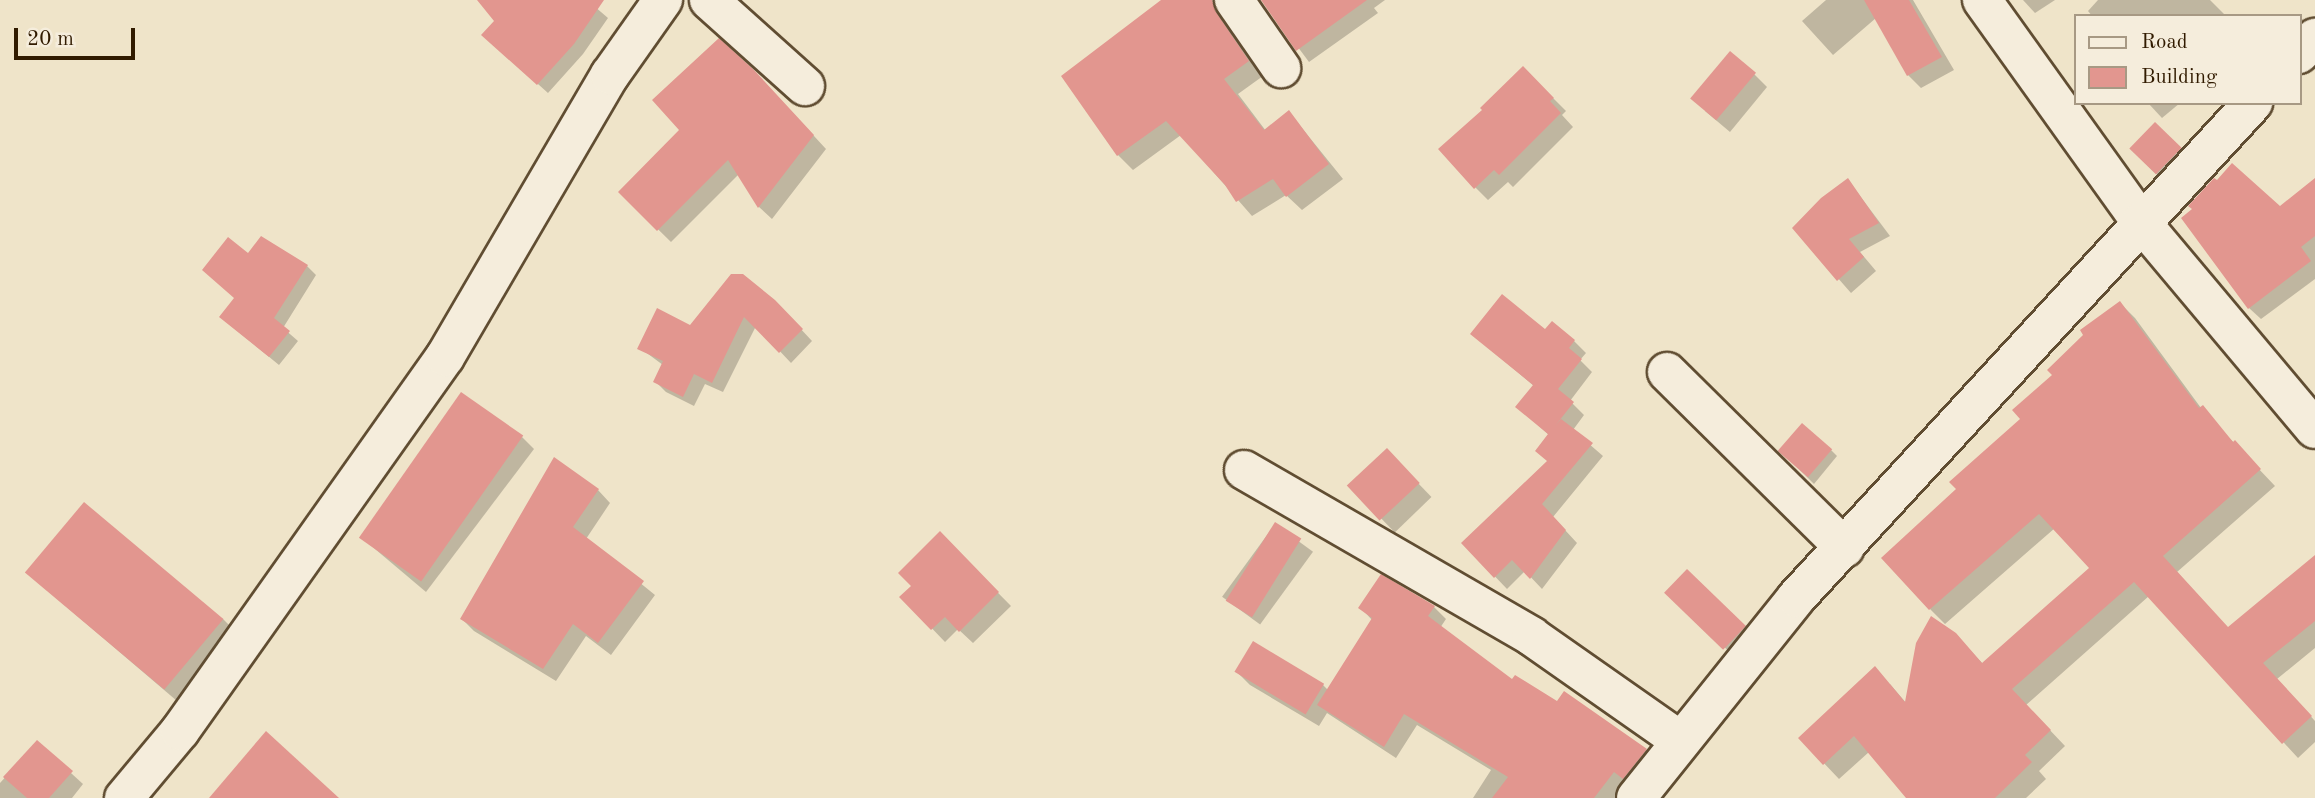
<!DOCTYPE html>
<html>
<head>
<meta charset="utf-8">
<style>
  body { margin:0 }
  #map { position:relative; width:2315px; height:798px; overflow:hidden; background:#efe4c9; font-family:"Old Standard TT",serif }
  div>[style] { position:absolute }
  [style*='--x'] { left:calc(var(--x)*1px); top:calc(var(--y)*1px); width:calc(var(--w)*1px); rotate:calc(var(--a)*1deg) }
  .shadow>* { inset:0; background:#0003; transform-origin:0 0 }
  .building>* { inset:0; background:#e2968f; transform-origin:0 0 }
  .roads { filter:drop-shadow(2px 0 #604d32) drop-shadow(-2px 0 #604d32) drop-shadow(0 2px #604d32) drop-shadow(0 -2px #604d32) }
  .street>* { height:38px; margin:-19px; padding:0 19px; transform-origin:19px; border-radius:19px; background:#f5eddc }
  span { translate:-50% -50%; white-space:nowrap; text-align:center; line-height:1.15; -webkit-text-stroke:7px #f5eddc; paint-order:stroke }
  .legend { position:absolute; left:2074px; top:14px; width:228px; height:91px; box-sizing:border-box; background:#f5eddc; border:2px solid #a79984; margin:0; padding:9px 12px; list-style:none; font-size:21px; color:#311b00 }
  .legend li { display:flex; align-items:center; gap:14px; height:35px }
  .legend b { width:35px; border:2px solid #a79984 }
  .scale { position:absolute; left:14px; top:28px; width:121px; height:32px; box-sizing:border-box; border:4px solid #311b00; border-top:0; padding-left:9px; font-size:21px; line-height:24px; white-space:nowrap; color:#311b00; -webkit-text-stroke:5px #f5eddc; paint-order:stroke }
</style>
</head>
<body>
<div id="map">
  <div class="shadow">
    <i style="clip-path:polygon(479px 0,587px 0,608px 18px,583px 54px,548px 93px,493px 44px,497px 21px)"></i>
    <i style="clip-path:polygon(1163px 0,1220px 0,1230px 28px,1263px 76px,1238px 94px,1266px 131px,1289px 112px,1343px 179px,1302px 210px,1286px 195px,1252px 216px,1181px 135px,1133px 170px,1118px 155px,1063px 77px)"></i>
    <i style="clip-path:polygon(1263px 0,1385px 0,1374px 8px,1378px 13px,1309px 62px)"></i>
    <i style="clip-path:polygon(1826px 0,1913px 0,1954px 70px,1921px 88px,1908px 75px,1876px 18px,1833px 55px,1802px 21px)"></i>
    <i style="clip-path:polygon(2023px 0,2055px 0,2035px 13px)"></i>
    <i style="clip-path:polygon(2098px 0,2210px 0,2225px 15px,2092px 16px,2088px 11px)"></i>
    <i style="clip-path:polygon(1523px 68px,1566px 111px,1562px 115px,1573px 127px,1513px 187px,1508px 182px,1488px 200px,1475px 187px,1484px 110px)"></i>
    <i style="clip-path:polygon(1754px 74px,1767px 87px,1730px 132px,1705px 111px)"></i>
    <i style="clip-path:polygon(767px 85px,826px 149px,772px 219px,759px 207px,739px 174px,671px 242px,620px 192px)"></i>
    <i style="clip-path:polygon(2148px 103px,2180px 103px,2162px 118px)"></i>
    <i style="left:2155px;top:124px;width:45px;height:35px;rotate:44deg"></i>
    <i style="clip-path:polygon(1848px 180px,1890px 236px,1860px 252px,1876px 271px,1851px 293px,1794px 228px)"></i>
    <i style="clip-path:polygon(2315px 181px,2315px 279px,2261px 319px,2249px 308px,2280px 208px)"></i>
    <i style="clip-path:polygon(307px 266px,316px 275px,283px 328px,298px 341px,279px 365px,230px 325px,236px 298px)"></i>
    <i style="clip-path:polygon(732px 276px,786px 313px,812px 341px,791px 363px,756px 326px,723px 392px,705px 384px,694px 406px,666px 392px,655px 381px,663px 365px,640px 348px,691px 328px)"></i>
    <i style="clip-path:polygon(2120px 303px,2135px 318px,2201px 408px,2275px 486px,2177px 572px,2228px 629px,2315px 558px,2315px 648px,2277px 679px,2315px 721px,2315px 742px,2298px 758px,2149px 596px,2026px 705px,2065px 746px,2039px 771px,2046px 779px,2026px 798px,1908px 798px,1869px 752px,1839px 779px,1800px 738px,1890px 684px,1907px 704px,1955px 634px,1983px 664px,2092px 569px,2055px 528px,1945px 624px,1930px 609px,1958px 489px,2023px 419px,2054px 375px)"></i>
    <i style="clip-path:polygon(1546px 332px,1574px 341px,1586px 353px,1580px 360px,1592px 372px,1570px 401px,1584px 415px,1573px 430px,1603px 456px,1553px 517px,1577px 543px,1542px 589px,1525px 571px,1507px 589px,1463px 543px,1548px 462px,1550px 436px,1518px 407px,1534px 386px,1472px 334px)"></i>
    <i style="clip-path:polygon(522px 437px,534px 449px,426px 592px,362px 538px)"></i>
    <i style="clip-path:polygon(1831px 450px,1837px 456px,1814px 484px,1781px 451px)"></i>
    <i style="left:1387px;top:451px;width:64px;height:51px;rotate:46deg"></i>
    <i style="clip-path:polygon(598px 490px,610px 503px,586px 539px,655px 595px,611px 655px,586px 636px,556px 681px,474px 631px,462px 619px)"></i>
    <i style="left:1275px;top:524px;width:47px;height:90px;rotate:36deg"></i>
    <i style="clip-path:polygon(940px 534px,1011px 606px,973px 643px,958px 629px,945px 642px,902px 597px,914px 586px)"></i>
    <i style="left:1687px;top:572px;width:98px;height:28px;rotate:44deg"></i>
    <i style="clip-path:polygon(41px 585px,223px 619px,236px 632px,177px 701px)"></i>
    <i style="clip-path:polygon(1360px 607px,1434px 607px,1446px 619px,1440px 628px,1513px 682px,1558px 703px,1565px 693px,1646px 750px,1658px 762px,1627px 783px,1616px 798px,1473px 798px,1491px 770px,1417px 725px,1396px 758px,1327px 713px,1319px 726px,1250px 685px,1237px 672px,1323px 685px,1328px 690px,1372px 620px)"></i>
    <i style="clip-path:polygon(37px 742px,83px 784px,72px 798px,0 798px,0 783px)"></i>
  </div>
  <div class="building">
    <i style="clip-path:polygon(477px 0,604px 0,574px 44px,537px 85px,481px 35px,494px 21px)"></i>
    <i style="clip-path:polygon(1161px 0,1212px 0,1216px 12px,1249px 61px,1224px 79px,1264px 130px,1289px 110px,1329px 164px,1286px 197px,1273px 179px,1236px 202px,1225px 185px,1166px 121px,1117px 156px,1061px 76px)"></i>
    <i style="clip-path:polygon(1261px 0,1367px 0,1296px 51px)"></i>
    <i style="clip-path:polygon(1864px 0,1909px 0,1942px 57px,1907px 76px)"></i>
    <i style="clip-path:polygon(719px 38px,754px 70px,814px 135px,758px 208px,728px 160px,657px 231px,618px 192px,679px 130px,652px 100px)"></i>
    <i style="left:1730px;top:51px;width:34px;height:62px;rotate:40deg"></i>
    <i style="clip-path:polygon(1523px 66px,1554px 98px,1550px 101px,1561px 113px,1499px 175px,1494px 170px,1474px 189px,1438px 149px,1482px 110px,1480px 108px)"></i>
    <i style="left:2155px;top:122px;width:37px;height:37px;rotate:44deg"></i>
    <i style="clip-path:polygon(2232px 163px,2280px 206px,2315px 178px,2315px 236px,2301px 247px,2311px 261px,2248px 309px,2181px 218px,2192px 209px,2188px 206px,2214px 178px,2217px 180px)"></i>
    <i style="clip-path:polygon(1848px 178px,1879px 223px,1849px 239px,1864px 257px,1837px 281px,1792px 228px,1821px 198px)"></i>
    <i style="clip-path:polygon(261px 236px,308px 265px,274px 318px,290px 331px,269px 357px,219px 317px,234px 298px,202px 270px,228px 237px,248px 253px)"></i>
    <i style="clip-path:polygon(731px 274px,743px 274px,775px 300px,803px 329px,779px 353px,744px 317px,712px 383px,694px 374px,683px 397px,653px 382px,663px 361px,637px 349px,657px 308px,690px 325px)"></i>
    <i style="clip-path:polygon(1502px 294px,1545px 329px,1552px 321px,1575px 340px,1569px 348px,1582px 359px,1558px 389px,1574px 402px,1555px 426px,1561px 419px,1593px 443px,1542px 504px,1566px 530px,1530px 579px,1512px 560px,1494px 578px,1461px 543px,1547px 461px,1535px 451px,1548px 434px,1515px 407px,1533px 385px,1470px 334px)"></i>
    <i style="clip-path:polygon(2120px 301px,2199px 408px,2203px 405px,2233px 442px,2235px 440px,2261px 469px,2163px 556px,2228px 627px,2315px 555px,2315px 621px,2263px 663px,2312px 716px,2282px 744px,2134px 582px,2012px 689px,2051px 730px,2025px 755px,2032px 762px,1995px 798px,1906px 798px,1854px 736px,1823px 765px,1798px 738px,1875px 666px,1905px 702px,1916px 643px,1931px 616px,1956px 633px,1982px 663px,2089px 568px,2039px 514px,1929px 610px,1881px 558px,1956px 489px,1949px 482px,2020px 419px,2012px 410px,2052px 375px,2047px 370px,2083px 335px,2080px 330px)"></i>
    <i style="left:461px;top:392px;width:76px;height:178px;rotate:35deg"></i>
    <i style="left:1802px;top:423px;width:40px;height:37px;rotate:41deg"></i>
    <i style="left:1387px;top:448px;width:48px;height:55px;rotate:47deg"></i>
    <i style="clip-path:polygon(554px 457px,599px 489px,573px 527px,644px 581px,598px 643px,573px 624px,543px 669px,460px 619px)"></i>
    <i style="left:84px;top:502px;width:182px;height:92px;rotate:40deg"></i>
    <i style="left:1275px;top:522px;width:31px;height:93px;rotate:32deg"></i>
    <i style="clip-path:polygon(940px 531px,999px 592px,959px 632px,945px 617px,931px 630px,899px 597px,911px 586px,898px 573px)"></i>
    <i style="left:1687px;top:569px;width:82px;height:33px;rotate:44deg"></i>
    <i style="clip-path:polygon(1381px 574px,1435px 606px,1428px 616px,1512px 679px,1515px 675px,1557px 701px,1564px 691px,1647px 749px,1623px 779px,1614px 772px,1594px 798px,1492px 798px,1508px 777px,1404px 714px,1384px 747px,1317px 705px,1372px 618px,1358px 608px)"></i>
    <i style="left:1253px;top:641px;width:83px;height:36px;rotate:31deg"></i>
    <i style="clip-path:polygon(266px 731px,339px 798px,209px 798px)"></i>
    <i style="clip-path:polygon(37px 740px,73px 771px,49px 798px,27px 798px,3px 777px)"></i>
  </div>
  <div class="roads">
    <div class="street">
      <i style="--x:709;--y:0;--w:129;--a:41.9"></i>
      <i style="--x:1234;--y:0;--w:83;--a:55.3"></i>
      <i style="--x:1982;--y:0;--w:273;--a:54.4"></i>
      <i style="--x:2141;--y:222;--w:270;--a:50"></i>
      <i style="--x:2299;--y:54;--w:23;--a:-45"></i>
      <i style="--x:1667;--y:372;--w:250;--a:44.7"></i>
      <i style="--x:1244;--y:470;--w:332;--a:30"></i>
      <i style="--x:1531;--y:636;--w:183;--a:35"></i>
      <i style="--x:124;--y:798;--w:87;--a:-50.1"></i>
      <i style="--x:180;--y:731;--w:458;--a:-54.7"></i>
      <i style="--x:445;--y:357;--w:327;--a:-59.7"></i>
      <i style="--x:610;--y:75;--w:92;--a:-54.8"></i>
      <i style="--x:1636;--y:798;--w:256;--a:-51.3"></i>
      <i style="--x:1796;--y:598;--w:674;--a:-47.29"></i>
    </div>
  </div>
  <ul class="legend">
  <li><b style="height:9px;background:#f5eddc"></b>Road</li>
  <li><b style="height:19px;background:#e2968f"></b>Building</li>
  </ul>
  <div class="scale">20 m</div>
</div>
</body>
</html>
